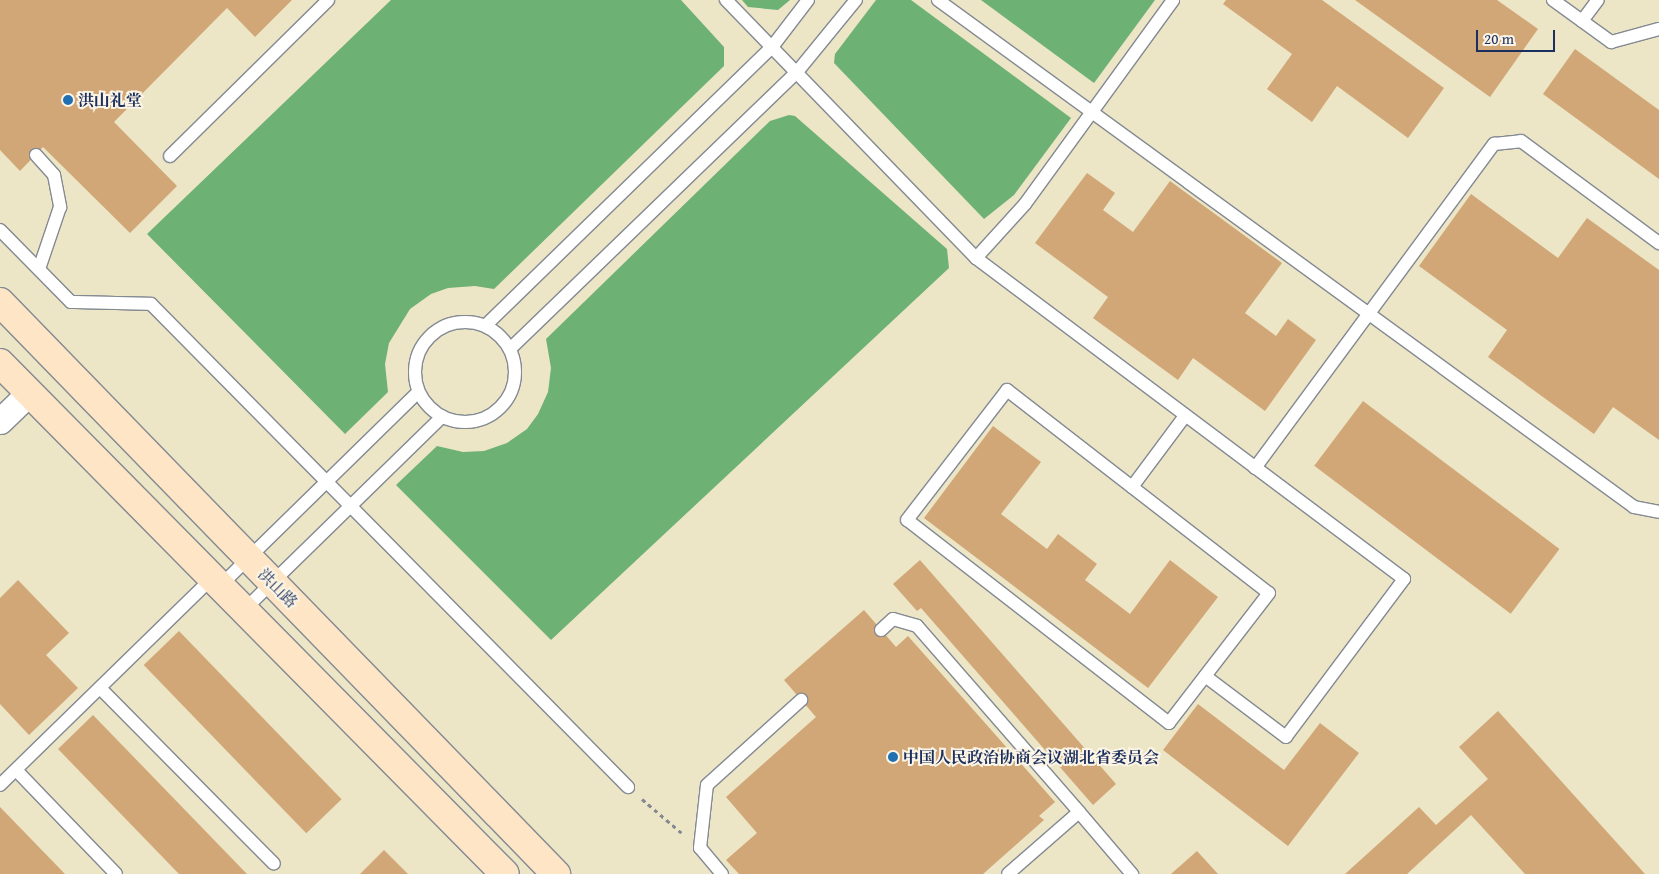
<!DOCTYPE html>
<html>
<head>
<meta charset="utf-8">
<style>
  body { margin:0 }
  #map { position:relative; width:1659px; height:874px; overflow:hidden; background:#ece5c6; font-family:"Gentium Book Plus","Noto Serif SC",serif }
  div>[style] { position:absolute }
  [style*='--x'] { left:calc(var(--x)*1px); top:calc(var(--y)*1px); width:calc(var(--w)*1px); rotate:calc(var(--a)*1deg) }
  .forest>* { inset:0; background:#6db175 }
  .building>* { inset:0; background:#d1a777; transform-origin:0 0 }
  .path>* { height:3px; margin-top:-1.5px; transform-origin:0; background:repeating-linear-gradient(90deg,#848a92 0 4px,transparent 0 8px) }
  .roads { filter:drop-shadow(1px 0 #848a92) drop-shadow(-1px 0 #848a92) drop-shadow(0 1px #848a92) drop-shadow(0 -1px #848a92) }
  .lane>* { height:12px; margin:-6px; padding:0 6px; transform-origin:6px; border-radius:6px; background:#fff }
  .lane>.ring { margin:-6px; padding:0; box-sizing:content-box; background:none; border:12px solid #fff; border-radius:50% }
  .street>* { height:25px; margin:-12.5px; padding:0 12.5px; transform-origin:12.5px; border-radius:12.5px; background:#fff }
  .secondary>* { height:28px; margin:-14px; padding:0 14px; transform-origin:14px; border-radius:14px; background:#fee5c5 }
  .dots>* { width:14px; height:14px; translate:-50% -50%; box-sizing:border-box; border:2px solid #fcf5e5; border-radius:50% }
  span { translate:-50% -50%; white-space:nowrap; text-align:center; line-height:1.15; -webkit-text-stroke:4px #fcf5e5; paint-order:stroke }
  .poi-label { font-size:16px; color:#1b2f5e; font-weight:700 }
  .left { translate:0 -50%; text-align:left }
  .street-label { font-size:16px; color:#1b2f5e }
  .scale { position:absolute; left:1476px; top:30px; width:79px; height:22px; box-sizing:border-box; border:2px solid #1b2f5e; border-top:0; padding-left:6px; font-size:15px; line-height:18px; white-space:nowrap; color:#1b2f5e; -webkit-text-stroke:4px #fcf5e5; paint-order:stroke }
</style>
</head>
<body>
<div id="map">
  <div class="forest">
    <i style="clip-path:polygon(391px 0,681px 0,724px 47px,724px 66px,494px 289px,475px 286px,448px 288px,431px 294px,410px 309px,389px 343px,385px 364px,388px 392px,345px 434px,147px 234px)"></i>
    <i style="clip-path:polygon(742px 0,790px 0,778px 10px,748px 7px)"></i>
    <i style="clip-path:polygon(876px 0,911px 0,1071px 118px,1014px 195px,984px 219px,834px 63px,835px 54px)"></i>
    <i style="clip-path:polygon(981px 0,1155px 0,1094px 83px)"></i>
    <i style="clip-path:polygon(789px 115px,795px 116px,947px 249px,949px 268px,551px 640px,396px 485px,437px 446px,463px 452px,484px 451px,507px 443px,527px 429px,538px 414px,548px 392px,551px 368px,546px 339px,770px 121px)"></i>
  </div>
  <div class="building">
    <i style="clip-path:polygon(0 0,292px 0,255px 37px,227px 8px,114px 122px,177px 186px,130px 233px,43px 147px,20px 171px,0 150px)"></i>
    <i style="clip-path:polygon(1226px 0,1322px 0,1444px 88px,1408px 138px,1337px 86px,1312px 122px,1267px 89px,1292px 54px,1223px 4px)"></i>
    <i style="clip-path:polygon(1355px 0,1497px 0,1538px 29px,1490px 97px)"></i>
    <i style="clip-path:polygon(1575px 49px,1659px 110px,1659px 179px,1543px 94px)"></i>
    <i style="clip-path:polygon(1087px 173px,1115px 193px,1103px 210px,1133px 232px,1170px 181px,1282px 263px,1245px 313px,1276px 336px,1288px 319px,1316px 340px,1265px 411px,1193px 358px,1178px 380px,1093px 318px,1108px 297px,1035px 243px)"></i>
    <i style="clip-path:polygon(1471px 194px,1558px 258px,1587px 218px,1659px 270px,1659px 440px,1613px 407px,1594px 434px,1488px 357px,1507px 330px,1419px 266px)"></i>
    <i style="left:1363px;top:401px;width:246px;height:81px;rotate:37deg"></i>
    <i style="clip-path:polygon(993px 426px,1041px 462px,1001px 514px,1047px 549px,1058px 534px,1097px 564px,1085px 580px,1130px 614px,1170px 560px,1218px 597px,1148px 688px,924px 518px)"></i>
    <i style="clip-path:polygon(920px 560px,1116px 784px,1093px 805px,921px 608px,917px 611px,893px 584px)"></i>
    <i style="clip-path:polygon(18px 580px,69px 633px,46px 655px,78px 688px,29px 735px,0 704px,0 598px)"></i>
    <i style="clip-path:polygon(864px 610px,896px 647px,908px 636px,1055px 802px,1039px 816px,1044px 820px,983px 874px,739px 874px,726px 860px,757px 833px,726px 797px,816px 717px,784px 680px)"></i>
    <i style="left:179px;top:631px;width:234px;height:49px;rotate:46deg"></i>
    <i style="clip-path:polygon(1198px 704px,1284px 770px,1320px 723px,1359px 753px,1288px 846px,1163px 750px)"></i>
    <i style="clip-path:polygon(1498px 711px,1645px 874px,1525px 874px,1471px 815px,1407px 874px,1345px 874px,1419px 807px,1436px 825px,1488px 779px,1459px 747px)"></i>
    <i style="clip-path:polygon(93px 715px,247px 874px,179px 874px,58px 749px)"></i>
    <i style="clip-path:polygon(0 807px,65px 874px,0 874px)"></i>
    <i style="clip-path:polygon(384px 850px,408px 874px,360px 874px)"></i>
    <i style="clip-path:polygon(1197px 851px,1218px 874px,1171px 874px)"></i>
  </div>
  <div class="path">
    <i style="--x:642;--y:799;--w:54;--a:40.5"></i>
  </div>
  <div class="roads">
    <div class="lane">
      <i style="--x:726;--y:0;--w:359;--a:45.9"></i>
      <i style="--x:976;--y:258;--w:535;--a:36.87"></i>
      <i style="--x:1404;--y:579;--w:197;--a:126.8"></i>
      <i style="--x:1286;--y:737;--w:101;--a:-143"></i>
      <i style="--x:938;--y:0;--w:861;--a:36.07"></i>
      <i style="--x:1634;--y:507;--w:25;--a:11"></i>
      <i style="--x:1553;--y:0;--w:72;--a:35.9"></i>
      <i style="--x:1611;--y:42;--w:50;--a:-15.2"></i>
      <i style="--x:1582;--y:21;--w:26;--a:-53"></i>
      <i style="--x:36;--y:155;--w:27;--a:48"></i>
      <i style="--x:54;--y:175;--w:33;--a:79"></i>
      <i style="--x:60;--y:207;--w:65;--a:108.7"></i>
      <i style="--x:170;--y:156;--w:222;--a:-44.6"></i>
      <i style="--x:0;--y:230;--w:101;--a:45.4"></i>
      <i style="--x:71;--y:302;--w:80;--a:1.4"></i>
      <i style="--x:151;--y:304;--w:679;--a:45.36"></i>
      <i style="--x:976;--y:258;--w:73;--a:-47.8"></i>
      <i style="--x:1025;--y:204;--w:252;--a:-54"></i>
      <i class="ring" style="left:415px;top:322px;width:88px;height:88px"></i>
      <i style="--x:486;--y:325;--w:399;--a:-44.2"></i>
      <i style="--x:772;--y:47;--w:59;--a:-52.5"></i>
      <i style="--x:510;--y:349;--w:399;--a:-44"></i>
      <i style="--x:797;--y:72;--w:93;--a:-50.7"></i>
      <i style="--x:1007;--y:390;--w:331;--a:37.8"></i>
      <i style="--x:1269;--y:593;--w:164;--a:127.6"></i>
      <i style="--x:1169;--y:723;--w:331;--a:-142.2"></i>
      <i style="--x:907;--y:520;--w:164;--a:-52.4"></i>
      <i style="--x:1255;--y:468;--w:403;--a:-53.6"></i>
      <i style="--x:1494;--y:144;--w:27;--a:-6"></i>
      <i style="--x:1521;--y:141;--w:172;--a:36.5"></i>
      <i style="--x:1132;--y:487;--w:89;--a:-53.3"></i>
      <i style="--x:220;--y:586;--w:277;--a:-44.4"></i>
      <i style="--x:244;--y:610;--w:277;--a:-44.3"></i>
      <i style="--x:881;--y:630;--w:16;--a:-43"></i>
      <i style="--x:893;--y:619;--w:25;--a:16"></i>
      <i style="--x:917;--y:626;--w:247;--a:48.9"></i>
      <i style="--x:1079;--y:812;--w:94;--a:138.9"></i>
      <i style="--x:100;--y:688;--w:247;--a:45.3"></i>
      <i style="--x:16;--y:770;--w:144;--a:46.1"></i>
      <i style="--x:0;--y:785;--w:296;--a:-44.3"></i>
      <i style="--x:1079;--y:812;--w:82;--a:49.5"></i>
      <i style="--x:722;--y:874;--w:34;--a:-130"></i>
      <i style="--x:700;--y:848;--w:63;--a:-83.7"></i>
      <i style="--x:707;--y:785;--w:127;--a:-42.1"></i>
    </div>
    <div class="street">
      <i style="--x:0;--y:421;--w:40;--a:-44"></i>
    </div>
    <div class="secondary">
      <i style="--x:0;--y:302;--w:798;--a:45.81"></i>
      <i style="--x:0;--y:363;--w:718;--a:45.34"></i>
    </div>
  </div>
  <div class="dots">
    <i style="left:68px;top:100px;background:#1f6fb2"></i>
    <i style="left:893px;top:757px;background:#1f6fb2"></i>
  </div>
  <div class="poi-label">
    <span class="left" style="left:78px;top:100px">洪山礼堂</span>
    <span class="left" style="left:903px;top:757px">中国人民政治协商会议湖北省委员会</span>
  </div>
  <div class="street-label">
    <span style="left:278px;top:588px;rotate:45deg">洪山路</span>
  </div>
  <div class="scale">20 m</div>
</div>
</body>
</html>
